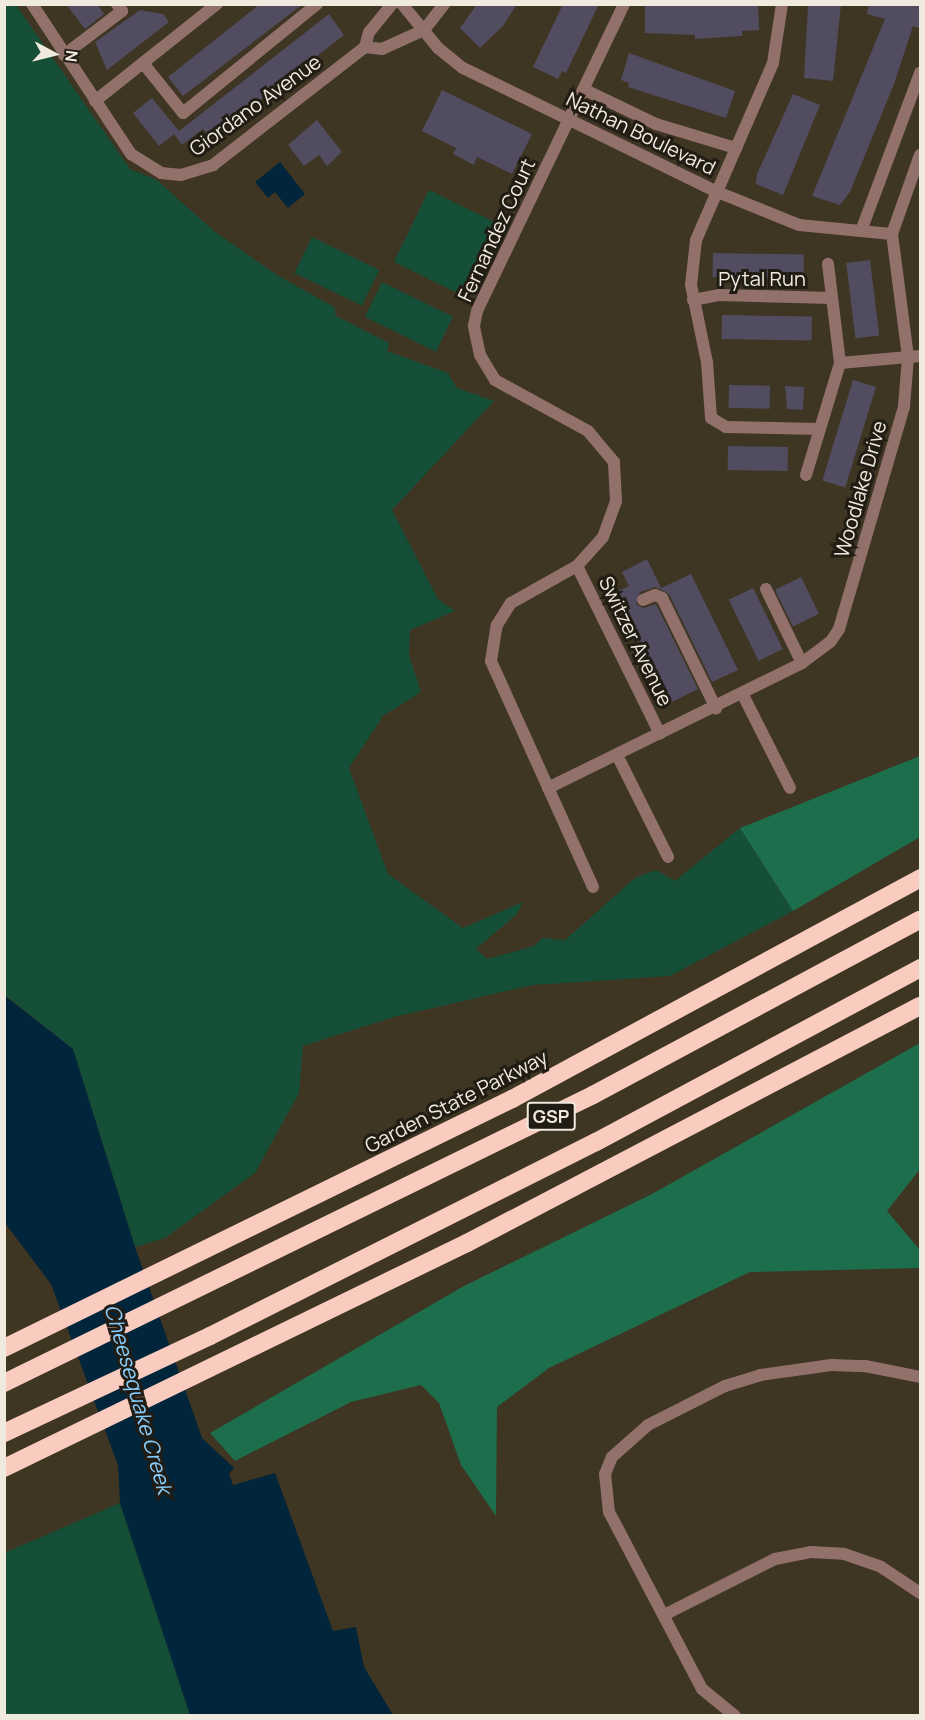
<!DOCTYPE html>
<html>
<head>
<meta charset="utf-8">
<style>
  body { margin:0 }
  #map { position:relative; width:925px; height:1720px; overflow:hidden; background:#3e3522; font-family:Manrope,sans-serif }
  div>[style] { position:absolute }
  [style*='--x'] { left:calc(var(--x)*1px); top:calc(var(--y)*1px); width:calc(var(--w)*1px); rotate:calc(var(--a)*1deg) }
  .green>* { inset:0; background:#164f37; transform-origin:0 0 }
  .forest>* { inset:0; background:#1d6e4d }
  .water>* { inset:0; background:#01253a }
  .building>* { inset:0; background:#514c60; transform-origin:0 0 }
  .minor>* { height:12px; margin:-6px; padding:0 6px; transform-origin:6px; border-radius:6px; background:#91716a }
  .motorway>* { height:18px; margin:-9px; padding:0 9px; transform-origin:9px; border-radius:9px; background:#facbbf }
  span { translate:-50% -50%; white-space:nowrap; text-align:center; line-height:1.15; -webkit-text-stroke:6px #211d14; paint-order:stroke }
  .shield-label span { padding:2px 4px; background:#211d14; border:2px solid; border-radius:4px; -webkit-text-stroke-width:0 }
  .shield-label { font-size:18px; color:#f0eade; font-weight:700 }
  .street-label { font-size:20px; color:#f0eade }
  .water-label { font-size:21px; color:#87cefe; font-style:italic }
  .frame { position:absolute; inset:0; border:6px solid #f0eade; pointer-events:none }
  .north { position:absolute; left:24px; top:24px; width:60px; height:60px; -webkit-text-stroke:4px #211d14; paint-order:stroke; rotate:97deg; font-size:16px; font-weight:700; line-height:24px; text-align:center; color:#f0eade }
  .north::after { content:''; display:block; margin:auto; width:21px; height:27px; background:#f0eade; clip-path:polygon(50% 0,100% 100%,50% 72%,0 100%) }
</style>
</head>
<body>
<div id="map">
  <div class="green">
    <i style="clip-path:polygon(4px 5px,16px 5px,130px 169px,157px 180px,214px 231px,277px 275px,334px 307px,336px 316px,389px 343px,387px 351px,448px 373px,457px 388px,494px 401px,392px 510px,438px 599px,455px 611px,410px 630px,409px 655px,421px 692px,383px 716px,349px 768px,388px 874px,463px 928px,523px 902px,517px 914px,476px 949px,487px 959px,534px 946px,542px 938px,565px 940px,635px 878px,656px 870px,675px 881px,740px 828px,793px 911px,670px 976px,533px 985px,394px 1017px,303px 1046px,299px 1093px,255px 1173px,165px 1238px,135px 1247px,73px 1049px,5px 995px)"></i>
    <i style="left:429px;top:190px;width:80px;height:80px;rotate:26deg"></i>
    <i style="left:312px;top:237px;width:75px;height:40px;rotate:26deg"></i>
    <i style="left:382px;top:282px;width:79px;height:39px;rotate:26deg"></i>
    <i style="clip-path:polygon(120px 1503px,190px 1715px,5px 1715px,4px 1553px)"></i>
  </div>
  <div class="forest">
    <i style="clip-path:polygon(920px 756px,920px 837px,793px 911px,740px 828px)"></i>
    <i style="clip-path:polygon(920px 1043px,920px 1169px,887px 1211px,920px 1250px,920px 1268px,750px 1272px,549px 1368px,497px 1407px,496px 1516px,461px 1465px,439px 1403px,421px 1385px,351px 1402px,235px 1461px,210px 1433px,464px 1286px,652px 1194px)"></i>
  </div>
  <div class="water">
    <i style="clip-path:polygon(280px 162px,305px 194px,288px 208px,275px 192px,268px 198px,255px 182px)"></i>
    <i style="clip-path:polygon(4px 995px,73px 1049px,135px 1247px,202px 1438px,234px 1468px,229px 1474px,233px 1485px,275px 1473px,333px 1631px,356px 1627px,364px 1667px,393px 1715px,190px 1715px,120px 1503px,118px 1465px,51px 1284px,5px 1223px)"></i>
  </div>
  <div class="building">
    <i style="clip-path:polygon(66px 4px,97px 4px,104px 14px,85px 29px)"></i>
    <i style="clip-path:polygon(260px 4px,303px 4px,183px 96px,168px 77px)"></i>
    <i style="clip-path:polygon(477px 4px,517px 4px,503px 26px,480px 48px,460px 28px)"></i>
    <i style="clip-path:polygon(563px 4px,599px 4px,566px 73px,562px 71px,558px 79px,533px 67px)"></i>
    <i style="clip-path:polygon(758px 4px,759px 30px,742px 31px,742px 36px,695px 39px,695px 35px,645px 33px,645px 5px)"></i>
    <i style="clip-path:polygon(841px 4px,833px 81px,804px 78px,808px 6px)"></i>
    <i style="clip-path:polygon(869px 4px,921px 4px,921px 29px,913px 26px,894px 84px,850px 192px,840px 205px,812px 196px,885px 19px,867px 14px)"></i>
    <i style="clip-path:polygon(140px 10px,163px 14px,169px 22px,107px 70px,95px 42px)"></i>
    <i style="clip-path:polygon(329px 14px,344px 35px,211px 139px,203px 129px,182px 145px,174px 134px,159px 146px,133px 113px,152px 98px,179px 131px)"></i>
    <i style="clip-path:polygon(629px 53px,735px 91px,726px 118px,628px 87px,629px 83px,621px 80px)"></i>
    <i style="clip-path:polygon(442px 90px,532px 134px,512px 174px,477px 157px,474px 165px,453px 154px,456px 148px,422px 131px)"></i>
    <i style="clip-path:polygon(793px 94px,820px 105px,783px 195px,756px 184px,757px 174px)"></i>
    <i style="clip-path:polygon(317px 120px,342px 152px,327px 166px,319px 155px,304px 166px,288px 145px)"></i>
    <i style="left:713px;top:253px;width:91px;height:24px;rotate:1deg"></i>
    <i style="left:870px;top:260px;width:76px;height:24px;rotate:83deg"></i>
    <i style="left:722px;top:315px;width:90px;height:24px;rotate:1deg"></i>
    <i style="left:853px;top:380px;width:24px;height:105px;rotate:17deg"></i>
    <i style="left:729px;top:385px;width:41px;height:23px;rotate:1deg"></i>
    <i style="clip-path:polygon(785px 386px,804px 387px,803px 410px,787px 409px)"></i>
    <i style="left:728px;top:446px;width:60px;height:24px;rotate:1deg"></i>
    <i style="clip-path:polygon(647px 559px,661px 588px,691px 574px,738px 670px,712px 682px,669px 594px,655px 587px,640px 592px,636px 604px,643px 608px,656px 604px,698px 689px,672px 702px,616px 592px,629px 586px,622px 572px)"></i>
    <i style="left:801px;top:577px;width:41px;height:29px;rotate:64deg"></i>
    <i style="left:753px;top:588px;width:68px;height:27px;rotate:64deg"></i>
  </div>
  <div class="minor">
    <i style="--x:32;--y:4;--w:180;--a:56.6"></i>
    <i style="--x:131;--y:154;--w:36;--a:32"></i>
    <i style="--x:161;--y:173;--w:20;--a:6"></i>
    <i style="--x:181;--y:175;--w:34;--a:-17"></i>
    <i style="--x:213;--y:165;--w:192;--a:-37.8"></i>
    <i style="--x:392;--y:4;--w:36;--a:129"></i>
    <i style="--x:369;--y:32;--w:16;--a:105"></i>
    <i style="--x:365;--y:47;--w:17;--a:7"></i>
    <i style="--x:382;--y:49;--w:46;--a:-24.3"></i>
    <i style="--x:424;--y:30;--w:33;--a:-52"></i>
    <i style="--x:402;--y:4;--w:57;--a:50.7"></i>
    <i style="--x:438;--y:48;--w:32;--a:39"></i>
    <i style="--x:463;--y:68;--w:280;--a:26"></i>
    <i style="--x:715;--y:191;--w:91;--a:22"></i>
    <i style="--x:799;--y:225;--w:93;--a:5.5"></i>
    <i style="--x:782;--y:4;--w:60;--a:98.7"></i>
    <i style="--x:773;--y:63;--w:193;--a:113.5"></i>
    <i style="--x:696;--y:240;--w:45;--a:96.3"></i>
    <i style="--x:691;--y:285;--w:79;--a:78.3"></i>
    <i style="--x:707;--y:362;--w:56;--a:85.9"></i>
    <i style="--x:711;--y:418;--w:17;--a:31"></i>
    <i style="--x:726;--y:427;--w:94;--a:1.2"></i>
    <i style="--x:64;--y:55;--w:73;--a:-37.2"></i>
    <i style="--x:122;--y:11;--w:9;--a:-126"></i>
    <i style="--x:143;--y:63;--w:64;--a:51.3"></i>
    <i style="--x:183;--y:113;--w:173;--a:-39.1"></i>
    <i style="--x:585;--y:90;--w:79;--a:25.6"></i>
    <i style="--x:656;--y:124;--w:84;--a:16.7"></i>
    <i style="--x:95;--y:101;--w:156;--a:-38.5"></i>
    <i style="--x:861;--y:231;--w:169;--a:-69.5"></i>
    <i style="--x:693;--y:300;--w:26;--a:-11"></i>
    <i style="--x:719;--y:295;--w:113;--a:1.5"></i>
    <i style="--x:840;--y:363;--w:80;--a:-5"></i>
    <i style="--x:806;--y:475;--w:117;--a:-73.1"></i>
    <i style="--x:840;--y:363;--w:100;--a:-96.9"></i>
    <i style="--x:577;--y:566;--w:187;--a:63.7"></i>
    <i style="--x:766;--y:589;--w:82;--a:64.1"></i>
    <i style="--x:643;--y:600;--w:13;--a:-23"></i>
    <i style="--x:655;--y:595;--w:8;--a:23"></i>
    <i style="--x:662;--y:598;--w:123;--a:63.9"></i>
    <i style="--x:743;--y:695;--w:104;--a:63.2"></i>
    <i style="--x:617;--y:755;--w:114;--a:63.4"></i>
    <i style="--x:548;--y:788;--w:283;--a:-26.2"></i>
    <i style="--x:802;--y:663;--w:36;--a:-37"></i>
    <i style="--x:831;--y:641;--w:14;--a:-56"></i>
    <i style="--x:839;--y:629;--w:232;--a:-73.7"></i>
    <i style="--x:904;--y:406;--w:49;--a:-85.3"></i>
    <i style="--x:908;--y:357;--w:124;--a:-97.4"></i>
    <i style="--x:892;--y:234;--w:84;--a:-70.5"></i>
    <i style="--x:593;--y:887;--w:248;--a:-114.3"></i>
    <i style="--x:491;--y:661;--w:36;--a:-81"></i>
    <i style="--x:497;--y:625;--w:26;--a:-58"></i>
    <i style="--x:511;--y:603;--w:76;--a:-29.3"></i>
    <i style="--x:577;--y:566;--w:39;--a:-48"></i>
    <i style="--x:603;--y:537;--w:38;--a:-70"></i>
    <i style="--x:616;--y:501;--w:39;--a:-93"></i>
    <i style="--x:614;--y:462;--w:40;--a:-130"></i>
    <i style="--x:588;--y:431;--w:106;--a:-151.3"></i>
    <i style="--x:495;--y:380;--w:29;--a:-121"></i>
    <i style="--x:480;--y:355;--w:30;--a:-102"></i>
    <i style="--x:474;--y:326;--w:15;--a:-79"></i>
    <i style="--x:477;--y:311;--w:340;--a:-64.4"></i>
    <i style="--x:664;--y:1615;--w:124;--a:-26.8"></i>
    <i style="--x:775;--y:1559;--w:36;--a:-11"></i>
    <i style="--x:810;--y:1552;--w:34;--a:3"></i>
    <i style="--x:844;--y:1554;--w:39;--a:19"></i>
    <i style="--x:881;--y:1567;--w:47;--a:33.7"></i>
    <i style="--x:735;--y:1716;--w:43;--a:-140.7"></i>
    <i style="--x:702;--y:1689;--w:200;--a:-117.7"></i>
    <i style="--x:609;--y:1512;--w:38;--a:-96"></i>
    <i style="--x:605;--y:1474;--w:18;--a:-68"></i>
    <i style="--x:612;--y:1457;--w:48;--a:-41.6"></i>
    <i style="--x:648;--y:1425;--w:86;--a:-26.9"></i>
    <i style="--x:725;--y:1386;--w:37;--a:-17"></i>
    <i style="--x:760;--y:1375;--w:72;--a:-8"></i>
    <i style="--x:831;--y:1365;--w:34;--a:2"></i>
    <i style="--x:865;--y:1366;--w:56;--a:11.3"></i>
  </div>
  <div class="motorway">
    <i style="--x:4;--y:1348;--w:566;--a:-26.11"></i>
    <i style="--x:512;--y:1099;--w:464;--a:-28.4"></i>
    <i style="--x:4;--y:1383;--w:656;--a:-26.06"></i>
    <i style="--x:593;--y:1095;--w:371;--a:-28.2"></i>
    <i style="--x:4;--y:1433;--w:228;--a:-25.2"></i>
    <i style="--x:210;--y:1336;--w:432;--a:-26.7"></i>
    <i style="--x:596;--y:1142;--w:368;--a:-28.2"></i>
    <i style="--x:4;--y:1468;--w:515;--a:-25.92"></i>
    <i style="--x:467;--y:1243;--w:511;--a:-27.62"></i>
  </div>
  <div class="shield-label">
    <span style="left:551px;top:1116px">GSP</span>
  </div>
  <div class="street-label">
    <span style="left:255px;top:105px;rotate:-36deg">Giordano Avenue</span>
    <span style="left:641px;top:133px;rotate:26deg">Nathan Boulevard</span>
    <span style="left:496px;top:230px;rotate:-65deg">Fernandez Court</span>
    <span style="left:762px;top:278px">Pytal Run</span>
    <span style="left:860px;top:489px;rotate:-74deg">Woodlake Drive</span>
    <span style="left:636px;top:641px;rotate:64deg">Switzer Avenue</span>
    <span style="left:456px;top:1101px;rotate:-27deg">Garden State Parkway</span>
  </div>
  <div class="water-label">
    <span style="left:139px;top:1399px;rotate:74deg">Cheesequake Creek</span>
  </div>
  <div class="frame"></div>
  <div class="north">N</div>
</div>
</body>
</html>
